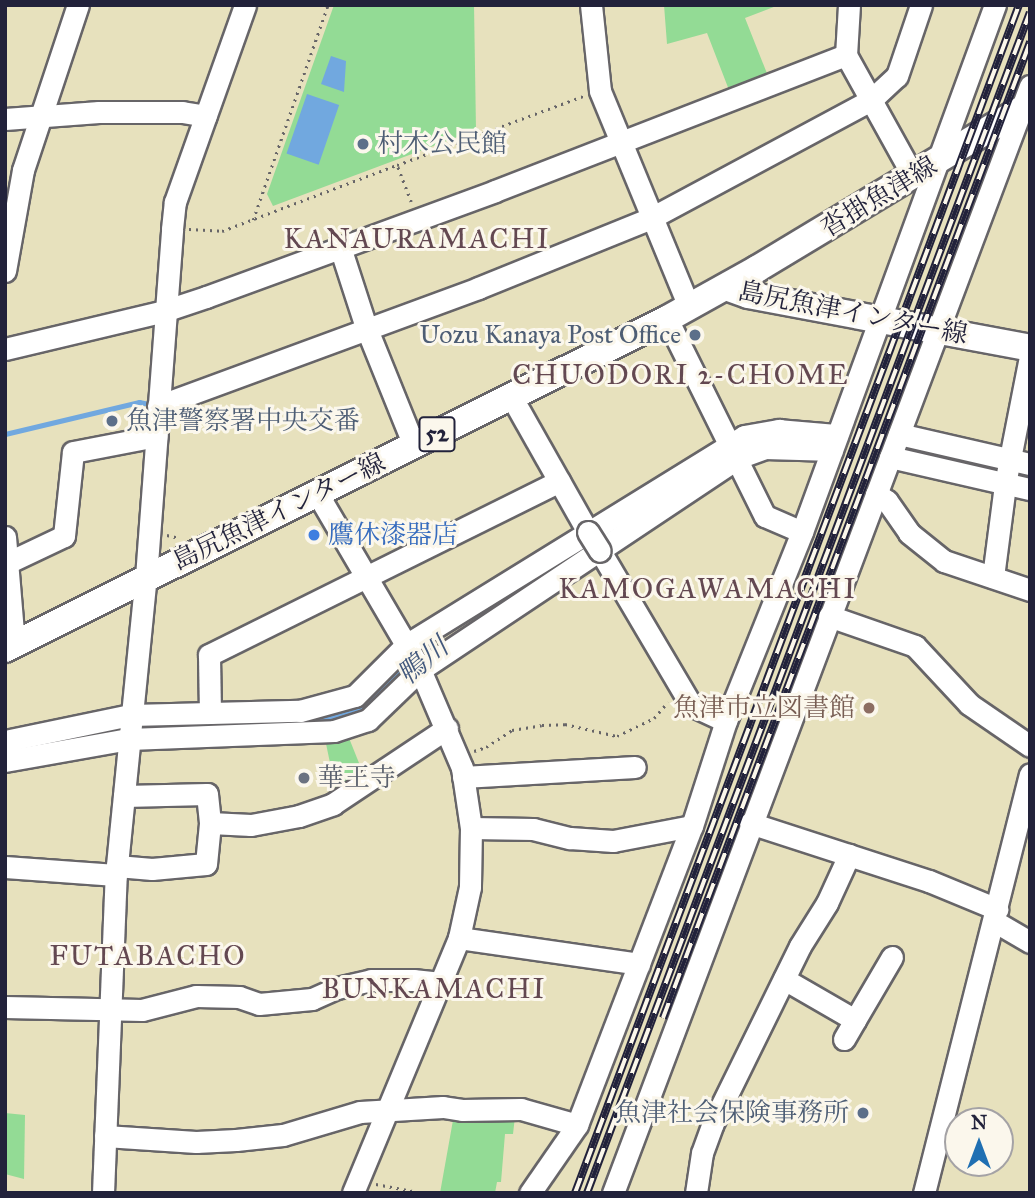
<!DOCTYPE html>
<html>
<head>
<meta charset="utf-8">
<style>
  body { margin:0 }
  #map { position:relative; width:1035px; height:1198px; overflow:hidden; background:#e7e1bd; font-family:"IM FELL Great Primer","Noto Serif JP",serif }
  div>[style] { position:absolute }
  [style*='--x'] { left:calc(var(--x)*1px); top:calc(var(--y)*1px); width:calc(var(--w)*1px); rotate:calc(var(--a)*1deg) }
  .green>* { inset:0; background:#93db95 }
  .water>* { inset:0; background:#71a8df; transform-origin:0 0 }
  .stream>* { height:5px; margin:-2.5px; padding:0 2.5px; transform-origin:2.5px; border-radius:2.5px; background:#71a8df }
  .river>* { height:30px; margin:-15px; padding:0 15px; transform-origin:15px; border-radius:15px; background:#71a8df }
  .path>* { height:2.5px; margin-top:-1.25px; transform-origin:0; background:repeating-linear-gradient(90deg,#676568 0 2px,transparent 0 7px) }
  .roads { filter:drop-shadow(2px 0 #676568) drop-shadow(-2px 0 #676568) drop-shadow(0 2px #676568) drop-shadow(0 -2px #676568) }
  .minor>* { height:21px; margin:-10.5px; padding:0 10.5px; transform-origin:10.5px; border-radius:10.5px; background:#fff }
  .major>* { height:26px; margin:-13px; padding:0 13px; transform-origin:13px; border-radius:13px; background:#fff }
  .rail>* { height:8px; margin-top:-4px; transform-origin:0; background:repeating-linear-gradient(90deg,#fbf7ec 0 16px,#22223b 0 32px); box-sizing:border-box; border-block:2px solid #22223b }
  .bridges { filter:drop-shadow(2px 0 #676568) drop-shadow(-2px 0 #676568) drop-shadow(0 2px #676568) drop-shadow(0 -2px #676568) }
  .minor-bridge>* { height:21px; margin:-10.5px; padding:0 10.5px; transform-origin:10.5px; border-radius:10.5px; background:#fff }
  .dots>* { width:19px; height:19px; translate:-50% -50%; box-sizing:border-box; border:4px solid #fbf7ec; border-radius:50% }
  span { translate:-50% -50%; white-space:nowrap; text-align:center; line-height:1.15; -webkit-text-stroke:6px #fbf7ec; paint-order:stroke }
  .shield-label span { padding:2px 5px; background:#fbf7ec; border:2px solid; border-radius:5px; -webkit-text-stroke-width:0 }
  .shield-label { font-size:24px; color:#22223b; font-weight:700 }
  .service-label { font-size:26px; color:#4e5e75 }
  .left { translate:0 -50%; text-align:left }
  .right { translate:-100% -50%; text-align:right }
  .street-label { font-size:26px; color:#22223b }
  .shop-label { font-size:26px; color:#366cbe }
  .education-label { font-size:26px; color:#785e54 }
  .worship-label { font-size:26px; color:#5b616d }
  .neighbourhood-label { font-size:28px; color:#634851; letter-spacing:2px }
  .water-label { font-size:28px; color:#42587d; font-style:italic }
  .frame { position:absolute; inset:0; border:7px solid #22223b; pointer-events:none }
  .north { position:absolute; left:944px; top:1107px; width:70px; height:70px; box-sizing:border-box; background:#fbf7ec; border:2px solid #a4a2a5; border-radius:50%; rotate:0deg; font-size:19px; font-weight:700; line-height:28px; text-align:center; color:#22223b }
  .north::after { content:''; display:block; margin:auto; width:24px; height:32px; background:#1f6fb2; clip-path:polygon(50% 0,100% 100%,50% 72%,0 100%) }
</style>
</head>
<body>
<div id="map">
  <div class="green">
    <i style="clip-path:polygon(334px 5px,474px 5px,476px 130px,273px 206px,267px 194px)"></i>
    <i style="clip-path:polygon(664px 5px,779px 5px,745px 18px,768px 76px,729px 90px,707px 33px,667px 44px)"></i>
    <i style="clip-path:polygon(347px 733px,365px 778px,337px 796px,325px 739px)"></i>
    <i style="clip-path:polygon(516px 1108px,513px 1134px,505px 1134px,501px 1182px,497px 1182px,495px 1193px,440px 1193px,455px 1109px)"></i>
    <i style="clip-path:polygon(5px 1113px,25px 1115px,24px 1179px,5px 1174px)"></i>
  </div>
  <div class="water">
    <i style="clip-path:polygon(331px 56px,346px 61px,344px 92px,321px 84px)"></i>
    <i style="left:307px;top:94px;width:34px;height:63px;rotate:19deg"></i>
  </div>
  <div class="stream">
    <i style="--x:5;--y:434;--w:138;--a:-13.4"></i>
    <i style="--x:139;--y:402;--w:15;--a:11"></i>
  </div>
  <div class="river">
    <i style="--x:931;--y:455;--w:102;--a:13.1"></i>
    <i style="--x:268;--y:724;--w:74;--a:-5.4"></i>
    <i style="--x:342;--y:717;--w:31;--a:-19"></i>
    <i style="--x:371;--y:707;--w:34;--a:-43"></i>
    <i style="--x:22;--y:750;--w:80;--a:-13.7"></i>
    <i style="--x:100;--y:731;--w:59;--a:-2.9"></i>
  </div>
  <div class="path">
    <i style="--x:411;--y:202;--w:40;--a:-111"></i>
    <i style="--x:397;--y:165;--w:199;--a:-20.3"></i>
    <i style="--x:253;--y:220;--w:228;--a:-70.8"></i>
    <i style="--x:189;--y:229;--w:33;--a:3"></i>
    <i style="--x:222;--y:231;--w:187;--a:-20.7"></i>
    <i style="--x:167;--y:535;--w:13;--a:13"></i>
    <i style="--x:474;--y:751;--w:13;--a:-18"></i>
    <i style="--x:486;--y:747;--w:31;--a:-33"></i>
    <i style="--x:512;--y:730;--w:30;--a:-9"></i>
    <i style="--x:542;--y:725;--w:23;--a:-2"></i>
    <i style="--x:565;--y:724;--w:53;--a:13"></i>
    <i style="--x:617;--y:736;--w:41;--a:-25.9"></i>
    <i style="--x:654;--y:718;--w:21;--a:-49"></i>
    <i style="--x:376;--y:1184;--w:48;--a:10.8"></i>
  </div>
  <div class="roads">
    <div class="minor">
      <i style="--x:591;--y:5;--w:86;--a:84"></i>
      <i style="--x:600;--y:91;--w:234;--a:67.6"></i>
      <i style="--x:849;--y:5;--w:50;--a:93.4"></i>
      <i style="--x:846;--y:55;--w:138;--a:61"></i>
      <i style="--x:5;--y:119;--w:94;--a:-4.3"></i>
      <i style="--x:99;--y:112;--w:83;--a:0"></i>
      <i style="--x:182;--y:112;--w:24;--a:9"></i>
      <i style="--x:340;--y:247;--w:84;--a:72"></i>
      <i style="--x:366;--y:327;--w:128;--a:68"></i>
      <i style="--x:5;--y:271;--w:103;--a:-79.9"></i>
      <i style="--x:23;--y:170;--w:174;--a:-71.6"></i>
      <i style="--x:667;--y:319;--w:220;--a:63.6"></i>
      <i style="--x:765;--y:516;--w:40;--a:23.4"></i>
      <i style="--x:5;--y:349;--w:163;--a:-13.4"></i>
      <i style="--x:164;--y:311;--w:44;--a:-18.4"></i>
      <i style="--x:206;--y:297;--w:308;--a:-20.1"></i>
      <i style="--x:495;--y:191;--w:376;--a:-21.2"></i>
      <i style="--x:511;--y:396;--w:156;--a:60.5"></i>
      <i style="--x:158;--y:406;--w:341;--a:-20.2"></i>
      <i style="--x:478;--y:288;--w:187;--a:-22"></i>
      <i style="--x:651;--y:218;--w:250;--a:-28.2"></i>
      <i style="--x:871;--y:100;--w:35;--a:-43"></i>
      <i style="--x:897;--y:76;--w:75;--a:-71.3"></i>
      <i style="--x:899;--y:434;--w:134;--a:12.9"></i>
      <i style="--x:890;--y:457;--w:144;--a:12.9"></i>
      <i style="--x:317;--y:493;--w:202;--a:59.6"></i>
      <i style="--x:419;--y:667;--w:110;--a:66.9"></i>
      <i style="--x:462;--y:768;--w:61;--a:81.5"></i>
      <i style="--x:471;--y:828;--w:59;--a:91"></i>
      <i style="--x:470;--y:887;--w:52;--a:102.2"></i>
      <i style="--x:459;--y:938;--w:276;--a:112.6"></i>
      <i style="--x:876;--y:494;--w:13;--a:32"></i>
      <i style="--x:887;--y:501;--w:39;--a:55"></i>
      <i style="--x:909;--y:533;--w:45;--a:38.7"></i>
      <i style="--x:944;--y:561;--w:91;--a:18.6"></i>
      <i style="--x:5;--y:537;--w:108;--a:85.2"></i>
      <i style="--x:600;--y:551;--w:179;--a:59.4"></i>
      <i style="--x:691;--y:705;--w:38;--a:25"></i>
      <i style="--x:7;--y:563;--w:63;--a:-25.3"></i>
      <i style="--x:64;--y:536;--w:84;--a:-83.9"></i>
      <i style="--x:73;--y:452;--w:85;--a:-10.9"></i>
      <i style="--x:993;--y:577;--w:94;--a:-82.6"></i>
      <i style="--x:1005;--y:484;--w:129;--a:-78.9"></i>
      <i style="--x:829;--y:616;--w:91;--a:19.2"></i>
      <i style="--x:915;--y:646;--w:79;--a:47"></i>
      <i style="--x:969;--y:704;--w:74;--a:34.5"></i>
      <i style="--x:210;--y:713;--w:58;--a:-91"></i>
      <i style="--x:209;--y:655;--w:391;--a:-26.4"></i>
      <i style="--x:5;--y:741;--w:129;--a:-11.7"></i>
      <i style="--x:131;--y:715;--w:169;--a:-1.4"></i>
      <i style="--x:300;--y:711;--w:57;--a:-15.3"></i>
      <i style="--x:355;--y:696;--w:72;--a:-45"></i>
      <i style="--x:406;--y:645;--w:397;--a:-31.7"></i>
      <i style="--x:744;--y:436;--w:36;--a:-10"></i>
      <i style="--x:779;--y:430;--w:58;--a:4.9"></i>
      <i style="--x:5;--y:761;--w:126;--a:-10.1"></i>
      <i style="--x:129;--y:739;--w:205;--a:-2.2"></i>
      <i style="--x:334;--y:731;--w:36;--a:-18"></i>
      <i style="--x:368;--y:720;--w:72;--a:-43.9"></i>
      <i style="--x:420;--y:670;--w:382;--a:-33.7"></i>
      <i style="--x:738;--y:458;--w:30;--a:-20"></i>
      <i style="--x:766;--y:448;--w:66;--a:1.7"></i>
      <i style="--x:463;--y:777;--w:172;--a:-3.3"></i>
      <i style="--x:124;--y:796;--w:83;--a:-1.4"></i>
      <i style="--x:207;--y:794;--w:29;--a:84"></i>
      <i style="--x:750;--y:823;--w:188;--a:18"></i>
      <i style="--x:929;--y:881;--w:74;--a:22.4"></i>
      <i style="--x:471;--y:828;--w:62;--a:0.9"></i>
      <i style="--x:533;--y:829;--w:38;--a:14"></i>
      <i style="--x:570;--y:838;--w:43;--a:4"></i>
      <i style="--x:613;--y:841;--w:80;--a:-10.8"></i>
      <i style="--x:117;--y:866;--w:35;--a:5"></i>
      <i style="--x:152;--y:869;--w:54;--a:-5.3"></i>
      <i style="--x:206;--y:864;--w:41;--a:-84.4"></i>
      <i style="--x:210;--y:823;--w:41;--a:2.8"></i>
      <i style="--x:251;--y:825;--w:49;--a:-10.6"></i>
      <i style="--x:299;--y:816;--w:36;--a:-19"></i>
      <i style="--x:333;--y:804;--w:137;--a:-33.7"></i>
      <i style="--x:5;--y:867;--w:111;--a:4.1"></i>
      <i style="--x:994;--y:921;--w:42;--a:30.3"></i>
      <i style="--x:459;--y:938;--w:182;--a:8.2"></i>
      <i style="--x:784;--y:979;--w:82;--a:30"></i>
      <i style="--x:855;--y:1020;--w:22;--a:120"></i>
      <i style="--x:5;--y:1007;--w:137;--a:1.3"></i>
      <i style="--x:142;--y:1010;--w:56;--a:-14.5"></i>
      <i style="--x:196;--y:996;--w:43;--a:1.3"></i>
      <i style="--x:239;--y:997;--w:21;--a:19"></i>
      <i style="--x:259;--y:1004;--w:53;--a:-5.4"></i>
      <i style="--x:312;--y:999;--w:27;--a:-24"></i>
      <i style="--x:337;--y:988;--w:35;--a:-13"></i>
      <i style="--x:371;--y:980;--w:42;--a:0"></i>
      <i style="--x:413;--y:980;--w:28;--a:6"></i>
      <i style="--x:855;--y:1020;--w:73;--a:-59.6"></i>
      <i style="--x:105;--y:1136;--w:91;--a:3.8"></i>
      <i style="--x:196;--y:1142;--w:40;--a:-2.9"></i>
      <i style="--x:236;--y:1140;--w:47;--a:-6.1"></i>
      <i style="--x:283;--y:1135;--w:80;--a:-16.6"></i>
      <i style="--x:360;--y:1112;--w:83;--a:-3.4"></i>
      <i style="--x:443;--y:1107;--w:19;--a:9"></i>
      <i style="--x:462;--y:1110;--w:59;--a:-1"></i>
      <i style="--x:521;--y:1109;--w:58;--a:15.9"></i>
      <i style="--x:103;--y:1193;--w:318;--a:-87.7"></i>
      <i style="--x:116;--y:875;--w:300;--a:-84.3"></i>
      <i style="--x:146;--y:577;--w:349;--a:-85.7"></i>
      <i style="--x:172;--y:229;--w:27;--a:-84"></i>
      <i style="--x:175;--y:202;--w:209;--a:-70.4"></i>
      <i style="--x:530;--y:1193;--w:83;--a:-55.3"></i>
      <i style="--x:577;--y:1125;--w:320;--a:-69"></i>
      <i style="--x:692;--y:826;--w:110;--a:-72.1"></i>
      <i style="--x:726;--y:721;--w:204;--a:-68.1"></i>
      <i style="--x:802;--y:532;--w:561;--a:-69.89"></i>
      <i style="--x:613;--y:1193;--w:1183;--a:-69.36"></i>
      <i style="--x:696;--y:1193;--w:40;--a:-81.5"></i>
      <i style="--x:702;--y:1153;--w:30;--a:-70"></i>
      <i style="--x:712;--y:1125;--w:199;--a:-63.8"></i>
      <i style="--x:800;--y:946;--w:51;--a:-57.9"></i>
      <i style="--x:827;--y:903;--w:53;--a:-65.4"></i>
      <i style="--x:924;--y:1193;--w:432;--a:-75.8"></i>
    </div>
    <div class="major">
      <i style="--x:726;--y:287;--w:23;--a:20"></i>
      <i style="--x:748;--y:295;--w:287;--a:10.6"></i>
      <i style="--x:5;--y:649;--w:740;--a:-26.5"></i>
      <i style="--x:667;--y:319;--w:103;--a:-29.1"></i>
      <i style="--x:757;--y:269;--w:319;--a:-31.1"></i>
    </div>
  </div>
  <div class="rail">
    <i style="--x:663;--y:1018;--w:1043;--a:-69.39"></i>
    <i style="--x:575;--y:1193;--w:1268;--a:-69.51"></i>
    <i style="--x:587;--y:1193;--w:1261;--a:-69.44"></i>
  </div>
  <div class="bridges">
    <div class="minor-bridge">
      <i style="--x:588;--y:532;--w:22;--a:58"></i>
    </div>
  </div>
  <div class="dots">
    <i style="left:363px;top:144px;background:#5c6f8a"></i>
    <i style="left:695px;top:335px;background:#5c6f8a"></i>
    <i style="left:112px;top:421px;background:#5c6f8a"></i>
    <i style="left:314px;top:535px;background:#3f7fe0"></i>
    <i style="left:869px;top:708px;background:#8d6e63"></i>
    <i style="left:304px;top:778px;background:#6b7280"></i>
    <i style="left:863px;top:1113px;background:#5c6f8a"></i>
  </div>
  <div class="shield-label">
    <span style="left:437px;top:434px">52</span>
  </div>
  <div class="service-label">
    <span class="left" style="left:377px;top:144px">村木公民館</span>
    <span class="right" style="left:681px;top:335px">Uozu Kanaya Post Office</span>
    <span class="left" style="left:126px;top:421px">魚津警察署中央交番</span>
    <span class="right" style="left:849px;top:1113px">魚津社会保険事務所</span>
  </div>
  <div class="street-label">
    <span style="left:879px;top:197px;rotate:-31deg">沓掛魚津線</span>
    <span style="left:853px;top:313px;rotate:11deg">島尻魚津インター線</span>
    <span style="left:279px;top:512px;rotate:-26deg">島尻魚津インター線</span>
  </div>
  <div class="shop-label">
    <span class="left" style="left:328px;top:535px">鷹休漆器店</span>
  </div>
  <div class="education-label">
    <span class="right" style="left:855px;top:708px">魚津市立図書館</span>
  </div>
  <div class="worship-label">
    <span class="left" style="left:318px;top:778px">華王寺</span>
  </div>
  <div class="neighbourhood-label">
    <span style="left:417px;top:239px">KANAURAMACHI</span>
    <span style="left:681px;top:375px">CHUODORI 2-CHOME</span>
    <span style="left:708px;top:589px">KAMOGAWAMACHI</span>
    <span style="left:148px;top:956px">FUTABACHO</span>
    <span style="left:434px;top:989px">BUNKAMACHI</span>
  </div>
  <div class="water-label">
    <span style="left:423px;top:661px;rotate:-40deg">鴨川</span>
  </div>
  <div class="frame"></div>
  <div class="north">N</div>
</div>
</body>
</html>
